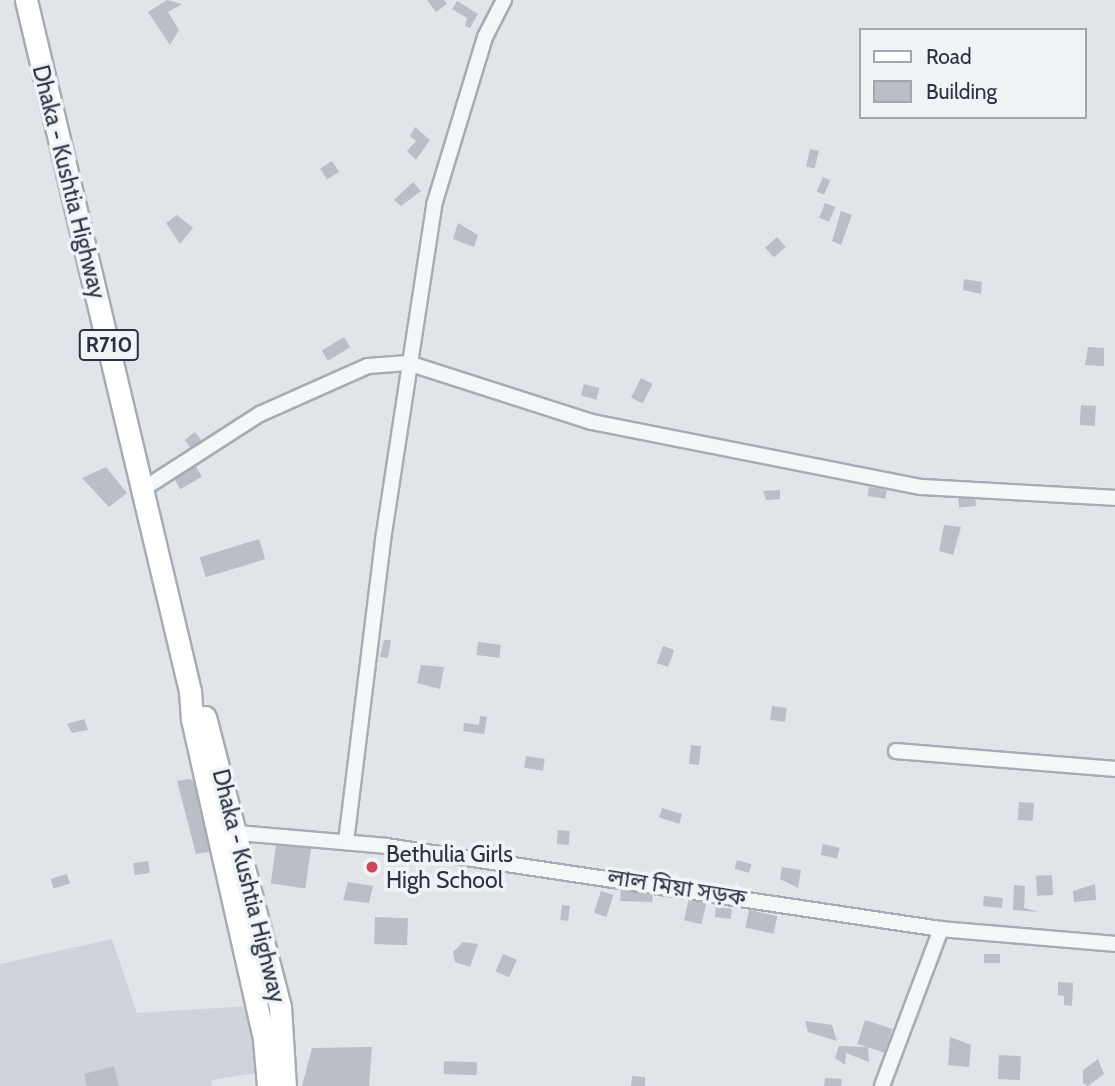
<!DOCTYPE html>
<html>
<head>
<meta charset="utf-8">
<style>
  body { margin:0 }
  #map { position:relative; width:1115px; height:1086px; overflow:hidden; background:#e1e5ea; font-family:Cabin,"Noto Sans Bengali",sans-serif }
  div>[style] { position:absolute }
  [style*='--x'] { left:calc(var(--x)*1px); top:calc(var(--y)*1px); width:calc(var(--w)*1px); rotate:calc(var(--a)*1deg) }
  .built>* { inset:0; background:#cfd4dc }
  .building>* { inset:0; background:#b9bec7; transform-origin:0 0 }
  .roads { filter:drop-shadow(2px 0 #a6acb4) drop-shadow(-2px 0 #a6acb4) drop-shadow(0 2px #a6acb4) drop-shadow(0 -2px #a6acb4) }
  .street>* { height:14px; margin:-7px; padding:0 7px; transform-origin:7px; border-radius:7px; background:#f4f6f8 }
  .primary>* { height:21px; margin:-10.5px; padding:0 10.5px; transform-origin:10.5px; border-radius:10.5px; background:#fff }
  .dots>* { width:19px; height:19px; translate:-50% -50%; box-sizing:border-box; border:4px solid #f1f4f7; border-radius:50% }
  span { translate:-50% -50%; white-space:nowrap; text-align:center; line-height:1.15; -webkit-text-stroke:7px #f1f4f7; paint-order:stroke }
  .shield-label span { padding:2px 5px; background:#f1f4f7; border:2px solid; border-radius:5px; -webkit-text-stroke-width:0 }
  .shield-label { font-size:21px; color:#293242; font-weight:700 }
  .street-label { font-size:23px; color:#293242 }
  .poi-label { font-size:23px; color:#293242 }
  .left { translate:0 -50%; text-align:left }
  .legend { position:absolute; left:859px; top:28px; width:228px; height:91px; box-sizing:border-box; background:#f1f4f7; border:2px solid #a1a6af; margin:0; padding:9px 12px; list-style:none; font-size:21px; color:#293242 }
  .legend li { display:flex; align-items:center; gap:14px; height:35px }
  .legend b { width:35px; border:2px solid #a1a6af }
</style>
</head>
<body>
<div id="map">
  <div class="built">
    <i style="clip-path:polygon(112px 939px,137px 1013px,250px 1006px,257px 1073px,211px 1080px,212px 1086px,0 1086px,0 964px)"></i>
  </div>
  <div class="building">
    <i style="clip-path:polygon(167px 0,182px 4px,168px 12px,179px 30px,170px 45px,148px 12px)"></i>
    <i style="clip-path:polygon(427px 0,444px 0,447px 4px,436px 12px)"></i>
    <i style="clip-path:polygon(457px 1px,478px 14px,470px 28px,465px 26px,467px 18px,452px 9px)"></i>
    <i style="clip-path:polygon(415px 127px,430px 140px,416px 160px,407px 151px,416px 141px,410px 136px)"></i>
    <i style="left:810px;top:149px;width:9px;height:18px;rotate:13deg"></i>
    <i style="left:332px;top:161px;width:13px;height:14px;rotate:58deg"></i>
    <i style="left:823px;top:177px;width:8px;height:16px;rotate:23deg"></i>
    <i style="clip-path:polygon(413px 182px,421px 191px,401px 206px,394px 200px)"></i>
    <i style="left:825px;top:203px;width:11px;height:16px;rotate:22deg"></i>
    <i style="clip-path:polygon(841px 211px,852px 215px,841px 245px,832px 241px)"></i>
    <i style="clip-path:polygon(177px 215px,193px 228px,180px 244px,166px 223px)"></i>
    <i style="clip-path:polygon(458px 223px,478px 235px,474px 247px,453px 239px)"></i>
    <i style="left:777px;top:237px;width:13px;height:16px;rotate:48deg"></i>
    <i style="clip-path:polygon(964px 279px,982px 282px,981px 294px,963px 290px)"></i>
    <i style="left:344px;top:337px;width:12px;height:26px;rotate:59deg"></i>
    <i style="clip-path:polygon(1088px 347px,1104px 348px,1104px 366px,1085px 365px)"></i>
    <i style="left:641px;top:378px;width:13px;height:22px;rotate:27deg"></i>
    <i style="left:584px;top:384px;width:16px;height:12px;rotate:15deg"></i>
    <i style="left:1081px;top:405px;width:15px;height:20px;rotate:4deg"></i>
    <i style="left:195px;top:432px;width:11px;height:13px;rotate:52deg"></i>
    <i style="left:194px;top:463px;width:16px;height:25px;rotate:60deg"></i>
    <i style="clip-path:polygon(106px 467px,127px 493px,109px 507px,82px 478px)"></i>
    <i style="left:869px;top:487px;width:18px;height:9px;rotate:9deg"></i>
    <i style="clip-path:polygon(780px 490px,780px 499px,766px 500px,763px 491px)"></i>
    <i style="left:975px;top:494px;width:12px;height:17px;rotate:85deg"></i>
    <i style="clip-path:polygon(944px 525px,961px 527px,953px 555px,939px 551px)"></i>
    <i style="left:259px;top:539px;width:21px;height:62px;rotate:73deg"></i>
    <i style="clip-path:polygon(384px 640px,391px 640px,388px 658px,380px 657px)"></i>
    <i style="left:478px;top:642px;width:23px;height:13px;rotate:7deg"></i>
    <i style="left:663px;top:646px;width:12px;height:18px;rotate:20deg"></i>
    <i style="clip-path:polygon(421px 665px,444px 667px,440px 689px,417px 683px)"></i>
    <i style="left:772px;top:706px;width:15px;height:14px;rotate:8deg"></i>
    <i style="clip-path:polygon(480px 716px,487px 717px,484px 734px,463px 731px,464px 723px,479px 725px)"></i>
    <i style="clip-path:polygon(84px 719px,88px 730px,72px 733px,67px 724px)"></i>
    <i style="left:691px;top:745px;width:10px;height:19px;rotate:6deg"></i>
    <i style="left:526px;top:756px;width:19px;height:12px;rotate:9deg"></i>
    <i style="clip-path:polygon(189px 779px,197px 782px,215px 851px,196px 854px,177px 781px)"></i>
    <i style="left:1019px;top:802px;width:15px;height:18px;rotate:4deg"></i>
    <i style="left:662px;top:808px;width:21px;height:10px;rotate:17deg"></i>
    <i style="left:558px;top:830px;width:12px;height:14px;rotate:5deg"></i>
    <i style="left:277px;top:839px;width:35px;height:45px;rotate:8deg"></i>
    <i style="left:823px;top:844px;width:17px;height:11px;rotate:13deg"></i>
    <i style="left:737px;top:860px;width:15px;height:9px;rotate:16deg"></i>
    <i style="left:148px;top:861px;width:12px;height:15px;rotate:81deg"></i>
    <i style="clip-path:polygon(782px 867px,801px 870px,798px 888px,780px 879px)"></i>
    <i style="left:67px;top:874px;width:10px;height:17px;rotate:73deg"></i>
    <i style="left:1052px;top:875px;width:20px;height:16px;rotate:87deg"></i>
    <i style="clip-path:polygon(348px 882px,373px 886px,369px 903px,343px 900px)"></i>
    <i style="left:621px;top:883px;width:32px;height:18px;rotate:2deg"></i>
    <i style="clip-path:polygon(1095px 884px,1096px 900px,1074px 902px,1073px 891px)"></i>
    <i style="clip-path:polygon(1014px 885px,1025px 886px,1024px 908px,1039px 912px,1013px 910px)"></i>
    <i style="left:601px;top:891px;width:13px;height:23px;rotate:18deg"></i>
    <i style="left:690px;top:894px;width:18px;height:27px;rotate:13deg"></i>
    <i style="left:984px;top:896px;width:19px;height:10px;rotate:6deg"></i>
    <i style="left:562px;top:905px;width:8px;height:15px;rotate:7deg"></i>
    <i style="left:716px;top:907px;width:16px;height:10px;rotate:7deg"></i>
    <i style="left:749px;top:910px;width:29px;height:18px;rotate:12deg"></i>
    <i style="left:375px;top:917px;width:33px;height:27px;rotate:2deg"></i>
    <i style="clip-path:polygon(463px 942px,478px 944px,470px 967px,455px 962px,453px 952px)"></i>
    <i style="left:503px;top:954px;width:15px;height:19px;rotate:23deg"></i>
    <i style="left:984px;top:954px;width:16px;height:9px"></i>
    <i style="clip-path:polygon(1058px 982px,1073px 983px,1072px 1006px,1064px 1005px,1064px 996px,1058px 995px)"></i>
    <i style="left:865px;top:1020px;width:29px;height:25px;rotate:18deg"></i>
    <i style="clip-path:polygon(805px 1021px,832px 1025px,837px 1041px,808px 1032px)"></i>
    <i style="clip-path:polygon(950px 1037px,971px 1045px,969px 1067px,948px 1065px)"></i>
    <i style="clip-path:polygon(839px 1046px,868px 1047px,869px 1062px,846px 1053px,845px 1065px,835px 1058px)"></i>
    <i style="clip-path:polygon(372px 1047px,369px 1086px,302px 1086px,312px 1048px)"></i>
    <i style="left:999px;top:1055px;width:22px;height:24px;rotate:3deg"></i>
    <i style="clip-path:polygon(1098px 1059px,1104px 1074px,1088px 1086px,1083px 1083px,1083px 1070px)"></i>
    <i style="left:444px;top:1061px;width:33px;height:13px;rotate:2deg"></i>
    <i style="clip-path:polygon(114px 1066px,119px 1086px,87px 1086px,84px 1074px)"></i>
    <i style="clip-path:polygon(632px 1076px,645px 1077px,645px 1086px,631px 1086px)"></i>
    <i style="clip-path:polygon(825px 1078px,842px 1079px,841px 1086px,824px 1086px)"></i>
  </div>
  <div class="roads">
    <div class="street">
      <i style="--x:143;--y:489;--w:139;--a:-32.7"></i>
      <i style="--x:260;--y:414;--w:118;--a:-24"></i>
      <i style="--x:368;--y:366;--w:40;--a:-4.3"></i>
      <i style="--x:408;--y:363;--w:193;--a:17.8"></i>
      <i style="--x:592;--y:422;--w:335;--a:11.2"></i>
      <i style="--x:921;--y:487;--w:194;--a:3.2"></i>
      <i style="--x:896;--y:751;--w:220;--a:4.7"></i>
      <i style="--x:238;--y:833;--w:149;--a:5"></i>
      <i style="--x:386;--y:846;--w:561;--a:8.51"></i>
      <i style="--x:941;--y:929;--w:175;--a:4.9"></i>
      <i style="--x:346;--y:842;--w:304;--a:-83"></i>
      <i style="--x:383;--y:540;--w:339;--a:-81.3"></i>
      <i style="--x:434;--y:205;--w:176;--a:-73.1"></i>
      <i style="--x:485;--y:37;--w:42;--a:-62.8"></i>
      <i style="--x:882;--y:1086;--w:168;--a:-69.4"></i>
    </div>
    <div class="primary">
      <i style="--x:26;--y:0;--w:710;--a:76.65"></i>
      <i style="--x:190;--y:691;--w:28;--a:86"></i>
      <i style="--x:192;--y:719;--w:328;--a:77.3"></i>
      <i style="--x:264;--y:1039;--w:47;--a:85.1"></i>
      <i style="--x:205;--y:717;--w:300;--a:75.5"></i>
      <i style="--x:280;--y:1007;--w:79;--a:86.4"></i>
    </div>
  </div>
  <div class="dots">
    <i style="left:372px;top:867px;background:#d04659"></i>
  </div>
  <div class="shield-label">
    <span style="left:109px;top:345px">R710</span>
  </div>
  <div class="street-label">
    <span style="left:69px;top:182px;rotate:76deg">Dhaka - Kushtia Highway</span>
    <span style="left:249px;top:886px;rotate:76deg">Dhaka - Kushtia Highway</span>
    <span style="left:677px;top:887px;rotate:9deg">লাল মিয়া সড়ক</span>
  </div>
  <div class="poi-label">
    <span class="left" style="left:386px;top:867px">Bethulia Girls<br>High School</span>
  </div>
  <ul class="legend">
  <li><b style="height:9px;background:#fff"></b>Road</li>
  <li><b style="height:19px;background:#b9bec7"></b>Building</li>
  </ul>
</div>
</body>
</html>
